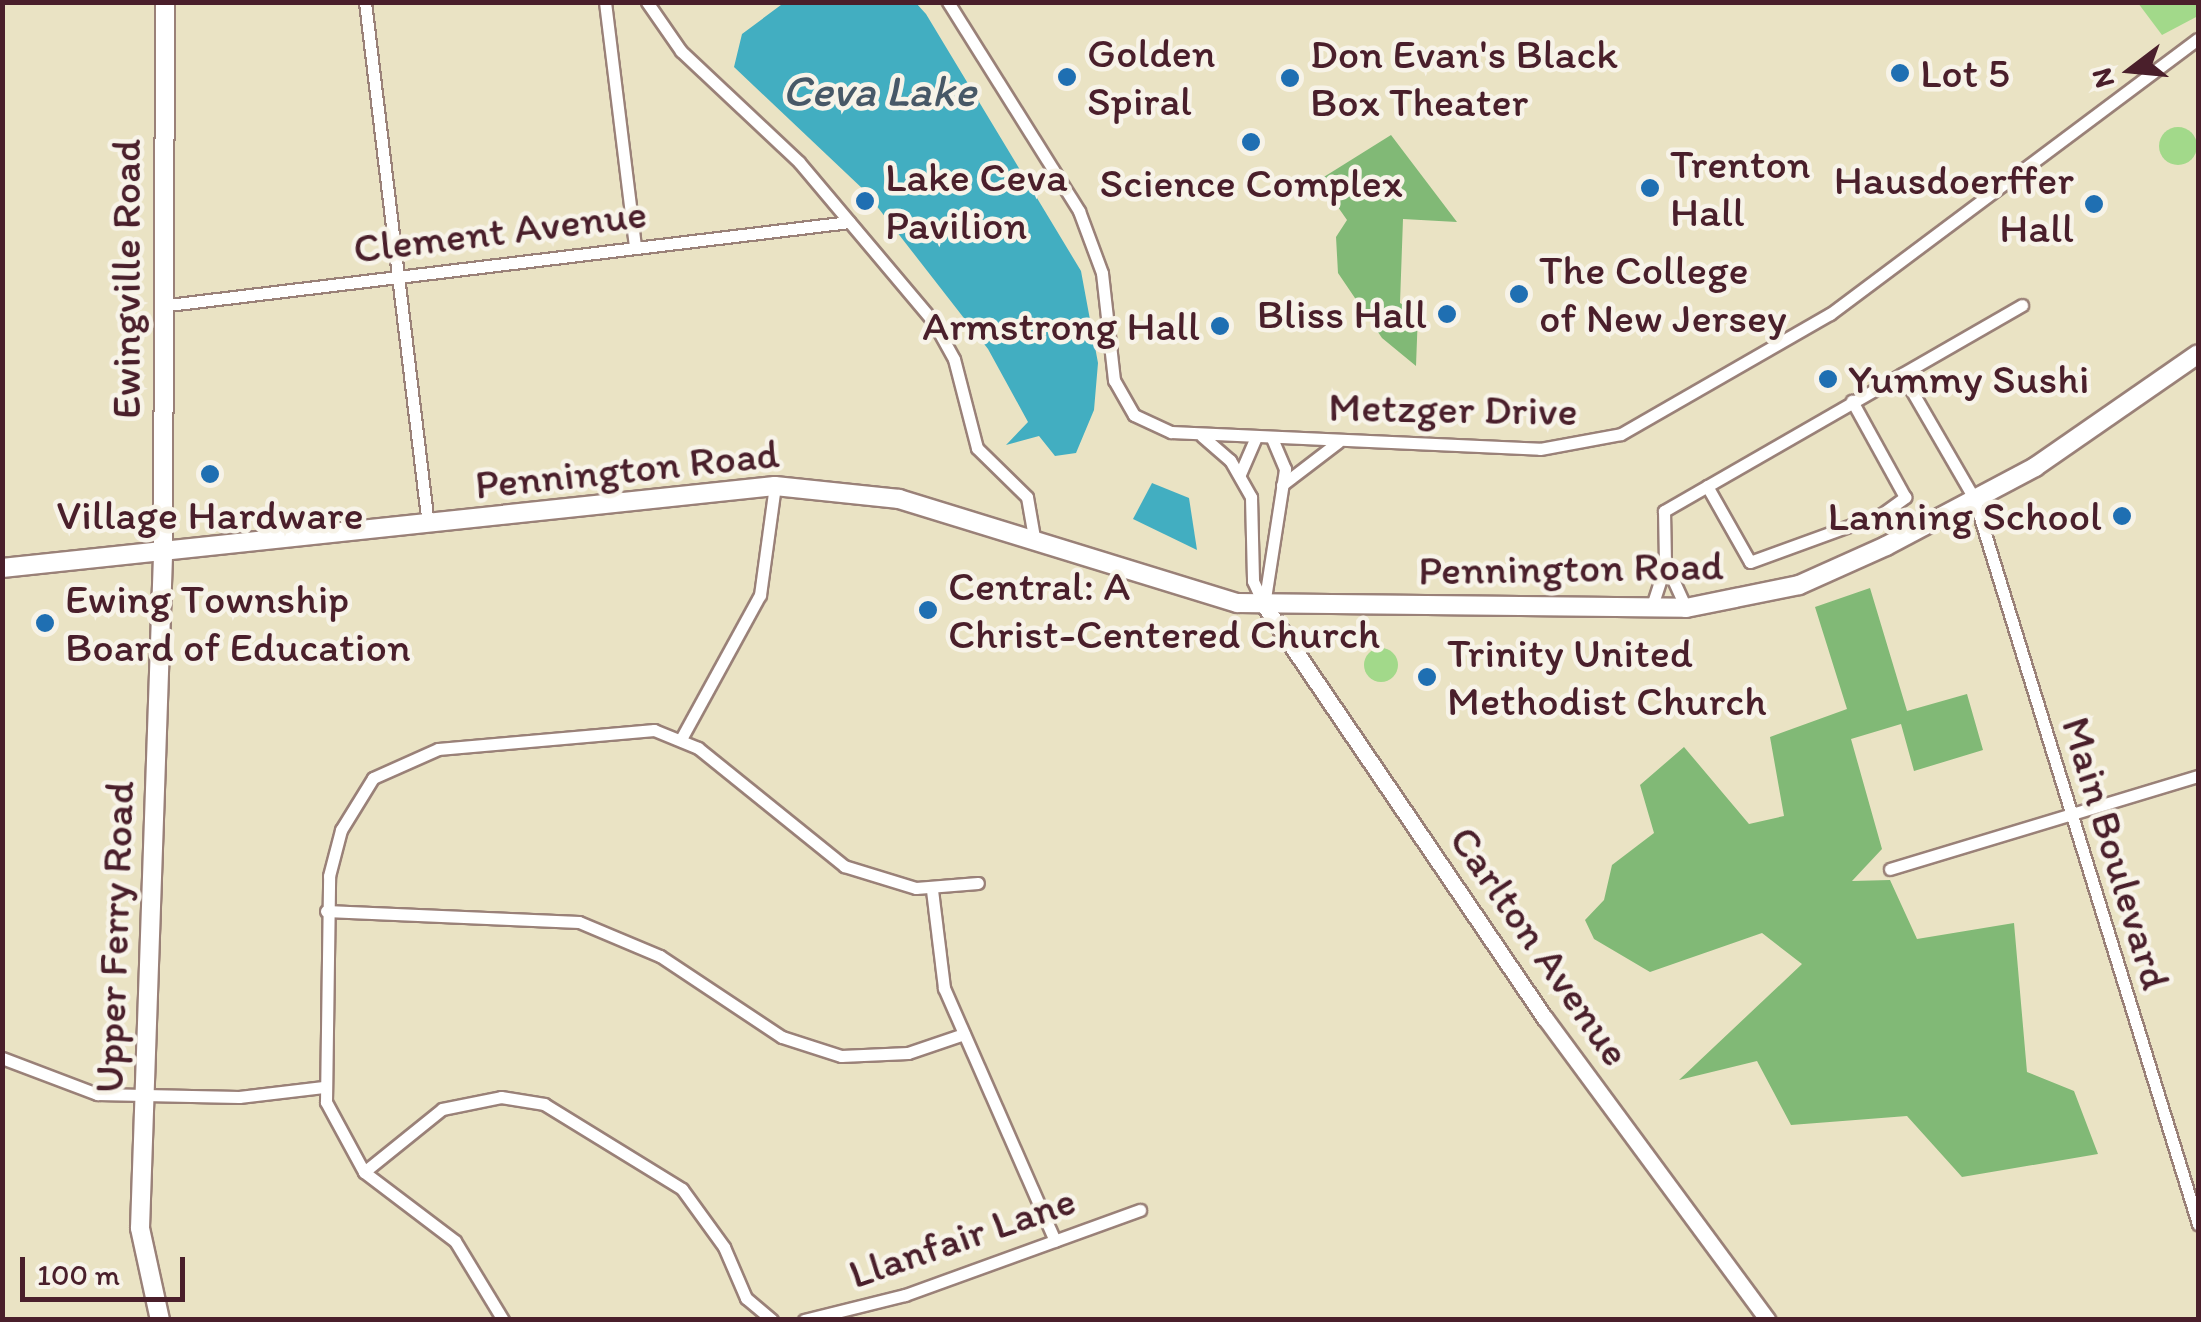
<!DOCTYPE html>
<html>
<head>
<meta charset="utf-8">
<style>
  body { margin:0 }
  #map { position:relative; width:2201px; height:1322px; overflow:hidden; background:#eae3c4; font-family:Itim,sans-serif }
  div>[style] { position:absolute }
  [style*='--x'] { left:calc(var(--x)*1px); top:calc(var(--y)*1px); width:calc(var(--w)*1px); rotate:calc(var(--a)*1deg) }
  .green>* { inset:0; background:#a2d98a }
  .round { border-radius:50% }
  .forest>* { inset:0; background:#81b976 }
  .water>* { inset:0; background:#42aec1 }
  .roads { filter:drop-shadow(2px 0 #9a8178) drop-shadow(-2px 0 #9a8178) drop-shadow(0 2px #9a8178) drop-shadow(0 -2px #9a8178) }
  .minor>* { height:11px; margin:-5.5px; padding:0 5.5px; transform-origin:5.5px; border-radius:5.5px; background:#fff }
  .tertiary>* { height:15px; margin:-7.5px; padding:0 7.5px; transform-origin:7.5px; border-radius:7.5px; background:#fff }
  .secondary>* { height:18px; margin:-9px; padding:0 9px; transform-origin:9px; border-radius:9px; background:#fff }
  .primary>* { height:18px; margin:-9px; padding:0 9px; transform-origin:9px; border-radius:9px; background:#fff }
  .dots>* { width:28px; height:28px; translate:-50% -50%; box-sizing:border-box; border:5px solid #f7f3e8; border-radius:50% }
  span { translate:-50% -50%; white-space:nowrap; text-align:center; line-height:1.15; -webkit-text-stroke:9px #f7f3e8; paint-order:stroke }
  .poi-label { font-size:42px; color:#4a1f2b }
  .left { translate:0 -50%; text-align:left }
  .right { translate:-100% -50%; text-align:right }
  .street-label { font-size:42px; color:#4a1f2b }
  .water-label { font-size:45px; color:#475867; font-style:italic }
  .frame { position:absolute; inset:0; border:5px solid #4a1f2b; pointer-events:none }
  .north { position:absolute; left:2081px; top:20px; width:100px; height:100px; -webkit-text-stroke:8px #f7f3e8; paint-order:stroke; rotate:254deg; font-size:28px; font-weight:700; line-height:40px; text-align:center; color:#4a1f2b }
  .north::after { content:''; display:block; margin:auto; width:35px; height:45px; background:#4a1f2b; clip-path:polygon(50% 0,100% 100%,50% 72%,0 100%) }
  .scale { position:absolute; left:20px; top:1257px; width:165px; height:45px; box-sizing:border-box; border:5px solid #4a1f2b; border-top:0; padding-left:12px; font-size:30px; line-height:35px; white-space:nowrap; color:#4a1f2b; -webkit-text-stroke:8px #f7f3e8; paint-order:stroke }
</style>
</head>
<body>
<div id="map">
  <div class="green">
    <i style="clip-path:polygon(2138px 3px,2198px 3px,2198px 16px,2162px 35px)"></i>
    <i class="round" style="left:2159px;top:127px;width:38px;height:38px"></i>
    <i class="round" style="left:1364px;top:648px;width:34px;height:34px"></i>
  </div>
  <div class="forest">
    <i style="clip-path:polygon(1391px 135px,1457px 222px,1403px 219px,1400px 303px,1418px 313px,1416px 366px,1382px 338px,1338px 273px,1336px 237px,1347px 220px,1319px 180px)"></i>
    <i style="clip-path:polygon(1870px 588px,1907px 711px,1967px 694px,1983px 750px,1914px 771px,1901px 724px,1851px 739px,1882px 849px,1852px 881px,1890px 880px,1917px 939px,2014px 923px,2027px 1072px,2074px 1091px,2098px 1154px,1962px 1177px,1907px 1116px,1791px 1125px,1757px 1061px,1679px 1080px,1802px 964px,1762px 933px,1650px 972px,1594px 939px,1585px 920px,1604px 900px,1612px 865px,1654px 833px,1640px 785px,1684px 747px,1749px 824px,1784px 816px,1770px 737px,1847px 709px,1815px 607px)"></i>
  </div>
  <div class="water">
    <i style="clip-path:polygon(785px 2px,916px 3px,926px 14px,1081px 271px,1098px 363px,1094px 410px,1076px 453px,1055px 456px,1039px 436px,1006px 445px,1028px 422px,988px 349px,865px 191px,734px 67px,742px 34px)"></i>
    <i style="clip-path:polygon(1152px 483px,1189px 498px,1197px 550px,1133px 519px)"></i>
  </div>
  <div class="roads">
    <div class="minor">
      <i style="--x:365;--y:2;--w:527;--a:83.13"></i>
      <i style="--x:605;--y:2;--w:246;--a:83"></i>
      <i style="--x:647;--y:2;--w:60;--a:55.2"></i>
      <i style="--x:681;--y:51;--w:162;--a:43.2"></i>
      <i style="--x:799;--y:162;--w:208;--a:49.9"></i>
      <i style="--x:933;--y:321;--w:43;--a:61.1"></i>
      <i style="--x:954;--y:359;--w:92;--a:75.5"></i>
      <i style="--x:977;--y:448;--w:70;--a:44.4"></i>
      <i style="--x:1027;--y:497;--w:41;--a:80.1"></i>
      <i style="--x:948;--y:2;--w:247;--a:57.9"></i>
      <i style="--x:1079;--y:211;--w:66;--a:69.6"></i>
      <i style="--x:1102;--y:273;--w:108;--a:83.6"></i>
      <i style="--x:1114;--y:380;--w:40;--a:60.3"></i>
      <i style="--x:1134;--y:415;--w:41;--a:24.7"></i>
      <i style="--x:1171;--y:432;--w:369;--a:2.6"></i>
      <i style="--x:1540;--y:449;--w:82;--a:-10.5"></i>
      <i style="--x:1621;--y:434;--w:241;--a:-29.9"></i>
      <i style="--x:1830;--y:314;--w:459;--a:-36.8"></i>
      <i style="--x:160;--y:306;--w:694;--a:-6.95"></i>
      <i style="--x:1902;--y:374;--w:143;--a:59.9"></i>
      <i style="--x:1974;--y:498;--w:760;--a:72.85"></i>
      <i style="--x:1202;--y:436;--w:37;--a:41"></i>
      <i style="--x:1230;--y:460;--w:43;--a:60.4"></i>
      <i style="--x:1251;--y:497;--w:84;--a:88.6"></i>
      <i style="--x:1253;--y:581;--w:26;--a:65"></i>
      <i style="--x:1240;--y:474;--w:40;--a:-66.6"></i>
      <i style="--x:1282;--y:485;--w:71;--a:-37.5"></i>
      <i style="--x:1707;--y:486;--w:87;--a:60.5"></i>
      <i style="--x:1750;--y:562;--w:140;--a:-20"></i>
      <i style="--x:1882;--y:514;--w:29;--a:-36"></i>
      <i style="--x:1905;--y:497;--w:110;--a:-118.9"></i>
      <i style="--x:1264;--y:605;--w:138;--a:-81.2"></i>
      <i style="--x:1285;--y:469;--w:34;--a:-113"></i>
      <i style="--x:1686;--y:608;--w:51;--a:-114.5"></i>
      <i style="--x:1665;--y:562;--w:51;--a:-91.1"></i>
      <i style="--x:1664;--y:511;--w:413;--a:-29.9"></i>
      <i style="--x:1651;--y:609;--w:45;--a:-72"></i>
      <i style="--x:681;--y:739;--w:164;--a:-61.3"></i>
      <i style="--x:760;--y:595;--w:110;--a:-82.2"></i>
      <i style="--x:1890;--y:869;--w:322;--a:-16.8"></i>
      <i style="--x:932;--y:890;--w:99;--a:83"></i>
      <i style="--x:944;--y:988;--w:276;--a:66.3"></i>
      <i style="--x:326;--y:911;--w:253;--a:2.5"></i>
      <i style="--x:579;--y:922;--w:88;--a:22.8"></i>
      <i style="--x:660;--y:956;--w:146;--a:33.6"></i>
      <i style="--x:782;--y:1037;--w:62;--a:17.9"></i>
      <i style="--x:841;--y:1056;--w:67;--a:-2.6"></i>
      <i style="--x:908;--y:1053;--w:59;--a:-18.7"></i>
      <i style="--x:2;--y:1058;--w:102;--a:20.8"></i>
      <i style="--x:97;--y:1094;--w:142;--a:1.2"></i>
      <i style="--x:239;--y:1097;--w:85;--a:-6.8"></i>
      <i style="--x:364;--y:1172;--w:100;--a:-38.9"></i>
      <i style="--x:442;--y:1109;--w:60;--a:-11.5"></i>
      <i style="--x:501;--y:1097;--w:44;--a:9.2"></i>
      <i style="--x:544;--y:1104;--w:162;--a:31.6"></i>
      <i style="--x:682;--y:1189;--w:72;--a:54.1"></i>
      <i style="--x:724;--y:1247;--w:56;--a:66.7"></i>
      <i style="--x:746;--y:1298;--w:34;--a:40"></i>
      <i style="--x:503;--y:1320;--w:92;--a:-121.3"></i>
      <i style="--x:455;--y:1241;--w:114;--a:-142.8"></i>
      <i style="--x:364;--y:1172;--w:80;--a:-118.5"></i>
      <i style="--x:326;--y:1102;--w:226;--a:-89.2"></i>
      <i style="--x:329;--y:876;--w:48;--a:-75.4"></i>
      <i style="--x:341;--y:830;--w:61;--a:-58.4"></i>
      <i style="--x:373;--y:778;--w:71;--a:-24"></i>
      <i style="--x:438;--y:749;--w:217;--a:-5"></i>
      <i style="--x:654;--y:730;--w:48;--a:22.2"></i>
      <i style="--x:698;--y:748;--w:188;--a:38.9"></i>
      <i style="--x:844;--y:866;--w:75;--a:17"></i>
      <i style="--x:916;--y:888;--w:62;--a:-4.6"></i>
      <i style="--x:804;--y:1320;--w:104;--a:-13.9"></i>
      <i style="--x:905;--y:1295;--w:250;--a:-19.9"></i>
    </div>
    <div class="tertiary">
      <i style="--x:1264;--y:605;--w:500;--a:55.8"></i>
      <i style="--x:1545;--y:1018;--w:375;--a:53.6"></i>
    </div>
    <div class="secondary">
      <i style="--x:160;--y:1320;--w:94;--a:-102.3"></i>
      <i style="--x:140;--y:1228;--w:673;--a:-88.04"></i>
      <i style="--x:163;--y:555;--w:553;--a:-89.79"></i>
    </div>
    <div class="primary">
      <i style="--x:2;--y:568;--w:777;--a:-6.06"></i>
      <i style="--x:775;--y:486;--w:125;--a:6"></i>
      <i style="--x:899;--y:499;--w:354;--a:17.1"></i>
      <i style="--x:1237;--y:603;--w:449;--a:0.6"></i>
      <i style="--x:1686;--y:608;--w:115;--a:-11.5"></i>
      <i style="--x:1799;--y:585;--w:95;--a:-24.1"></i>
      <i style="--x:1886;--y:546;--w:169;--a:-27.9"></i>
      <i style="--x:2035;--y:467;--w:198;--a:-34.7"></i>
    </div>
  </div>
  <div class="dots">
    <i style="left:1900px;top:73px;background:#1f6fb2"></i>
    <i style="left:1067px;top:77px;background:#1f6fb2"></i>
    <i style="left:1290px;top:78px;background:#1f6fb2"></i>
    <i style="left:1251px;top:142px;background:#1f6fb2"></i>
    <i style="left:1650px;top:188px;background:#1f6fb2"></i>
    <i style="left:865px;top:201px;background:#1f6fb2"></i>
    <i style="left:2094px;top:204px;background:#1f6fb2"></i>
    <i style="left:1519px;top:294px;background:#1f6fb2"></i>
    <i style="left:1447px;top:314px;background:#1f6fb2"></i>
    <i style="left:1220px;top:326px;background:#1f6fb2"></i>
    <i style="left:1828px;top:379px;background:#1f6fb2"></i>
    <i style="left:210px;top:474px;background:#1f6fb2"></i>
    <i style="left:2122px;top:516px;background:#1f6fb2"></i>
    <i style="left:928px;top:610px;background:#1f6fb2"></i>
    <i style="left:45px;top:623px;background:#1f6fb2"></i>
    <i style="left:1427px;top:677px;background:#1f6fb2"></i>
  </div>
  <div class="poi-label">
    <span class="left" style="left:1087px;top:77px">Golden<br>Spiral</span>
    <span class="left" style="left:1310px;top:78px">Don Evan's Black<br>Box Theater</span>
    <span class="left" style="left:1920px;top:73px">Lot 5</span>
    <span class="left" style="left:1670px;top:188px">Trenton<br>Hall</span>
    <span class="left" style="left:885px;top:201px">Lake Ceva<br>Pavilion</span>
    <span class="right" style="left:2074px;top:204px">Hausdoerffer<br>Hall</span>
    <span style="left:1251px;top:183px">Science Complex</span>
    <span class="left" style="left:1539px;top:294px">The College<br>of New Jersey</span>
    <span class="right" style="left:1427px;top:314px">Bliss Hall</span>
    <span class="right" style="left:1200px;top:326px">Armstrong Hall</span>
    <span class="left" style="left:1848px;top:379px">Yummy Sushi</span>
    <span style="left:210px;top:515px">Village Hardware</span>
    <span class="right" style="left:2102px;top:516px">Lanning School</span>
    <span class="left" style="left:948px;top:610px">Central: A<br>Christ-Centered Church</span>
    <span class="left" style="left:65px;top:623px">Ewing Township<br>Board of Education</span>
    <span class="left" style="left:1447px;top:677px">Trinity United<br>Methodist Church</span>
  </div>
  <div class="street-label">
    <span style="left:500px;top:231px;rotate:-7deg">Clement Avenue</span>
    <span style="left:126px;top:279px;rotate:-90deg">Ewingville Road</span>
    <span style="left:1453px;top:409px;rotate:1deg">Metzger Drive</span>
    <span style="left:627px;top:469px;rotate:-6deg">Pennington Road</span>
    <span style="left:1571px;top:568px;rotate:-1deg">Pennington Road</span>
    <span style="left:2116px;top:853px;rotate:73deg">Main Boulevard</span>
    <span style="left:114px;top:937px;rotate:-88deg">Upper Ferry Road</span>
    <span style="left:1540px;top:946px;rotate:55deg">Carlton Avenue</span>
    <span style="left:962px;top:1237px;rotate:-19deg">Llanfair Lane</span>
  </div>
  <div class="water-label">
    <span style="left:879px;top:91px">Ceva Lake</span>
  </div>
  <div class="frame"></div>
  <div class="north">N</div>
  <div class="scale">100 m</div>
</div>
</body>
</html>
